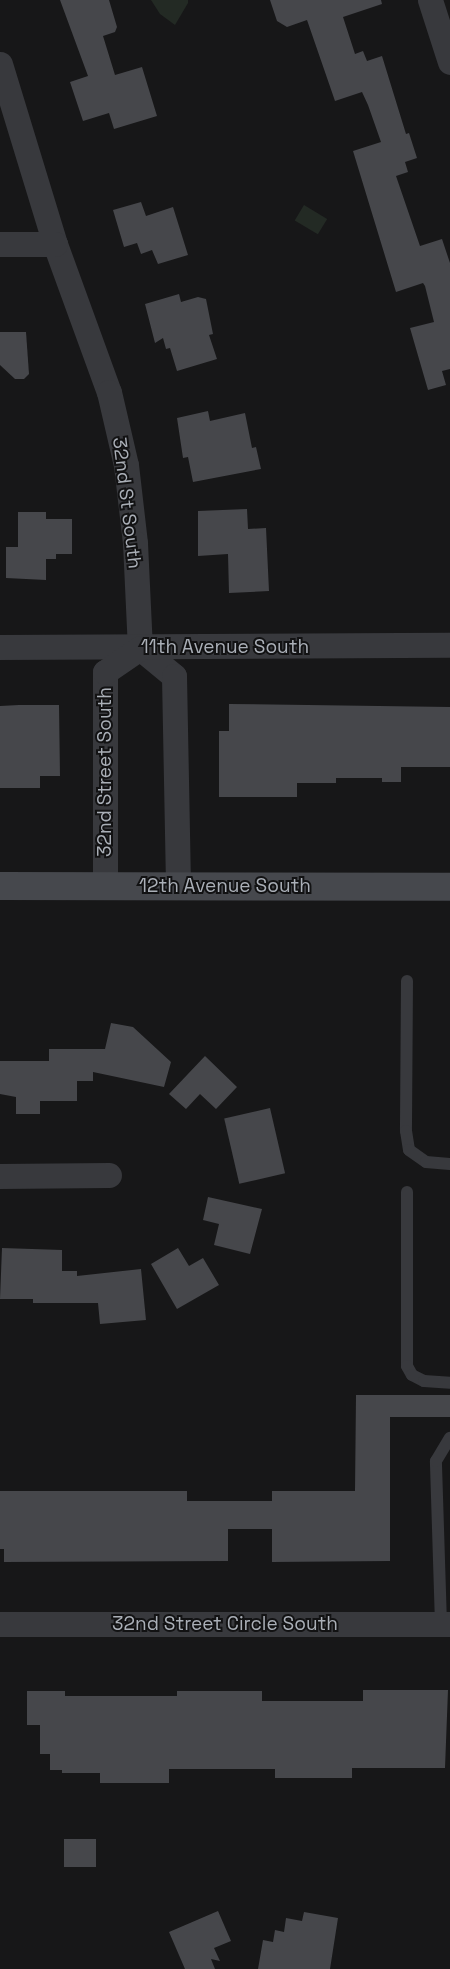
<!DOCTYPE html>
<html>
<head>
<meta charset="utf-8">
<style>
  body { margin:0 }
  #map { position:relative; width:450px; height:1969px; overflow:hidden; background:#171718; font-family:"Space Grotesk",sans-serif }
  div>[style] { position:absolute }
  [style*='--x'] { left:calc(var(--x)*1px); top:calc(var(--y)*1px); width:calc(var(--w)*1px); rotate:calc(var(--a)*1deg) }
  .green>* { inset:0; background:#232a24; transform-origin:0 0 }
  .building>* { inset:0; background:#46474b; transform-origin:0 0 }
  .lane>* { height:12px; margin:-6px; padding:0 6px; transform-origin:6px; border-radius:6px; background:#38393d }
  .street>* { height:25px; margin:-12.5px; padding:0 12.5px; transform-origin:12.5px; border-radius:12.5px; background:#38393d }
  .secondary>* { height:28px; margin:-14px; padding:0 14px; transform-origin:14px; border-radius:14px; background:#46484d }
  span { translate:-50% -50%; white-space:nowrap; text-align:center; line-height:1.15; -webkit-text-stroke:4px #121213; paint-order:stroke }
  .street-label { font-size:19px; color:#aaafb7 }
</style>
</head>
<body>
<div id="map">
  <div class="green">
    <i style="clip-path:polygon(151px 0,188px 0,188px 3px,175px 25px,160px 14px)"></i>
    <i style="left:304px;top:205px;width:27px;height:18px;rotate:31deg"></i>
  </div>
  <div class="building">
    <i style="clip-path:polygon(60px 0,109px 0,117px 27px,115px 32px,103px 36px,115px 75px,142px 67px,157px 116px,114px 129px,109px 113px,83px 121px,70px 82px,88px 76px)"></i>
    <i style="clip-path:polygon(270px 0,381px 0,382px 4px,343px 17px,355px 54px,363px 51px,367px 61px,382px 56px,406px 134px,409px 133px,417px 158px,405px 162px,408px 172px,396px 176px,420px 246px,442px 239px,450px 263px,450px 369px,442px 371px,446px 385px,428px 390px,410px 328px,434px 322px,425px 286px,423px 283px,396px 292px,353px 151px,381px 142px,368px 105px,362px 92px,335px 101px,307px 20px,287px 27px,277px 21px)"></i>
    <i style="clip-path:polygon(141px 202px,146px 216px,173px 207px,188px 255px,158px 264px,152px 250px,141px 254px,137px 243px,124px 247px,113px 210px)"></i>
    <i style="clip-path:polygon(179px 294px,181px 302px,198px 297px,206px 299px,213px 334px,209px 335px,217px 359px,177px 371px,170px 348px,166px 349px,163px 338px,155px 343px,145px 304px)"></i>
    <i style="clip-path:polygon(0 332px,26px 332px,29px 374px,24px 379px,15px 379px,0 365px)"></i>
    <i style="clip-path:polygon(208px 411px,210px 421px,245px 413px,252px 448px,256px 447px,261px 469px,193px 482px,188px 457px,183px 458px,177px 418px)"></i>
    <i style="clip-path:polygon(247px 509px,248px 529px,266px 528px,269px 591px,229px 593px,228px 554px,198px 556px,198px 511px)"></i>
    <i style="clip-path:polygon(18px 512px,46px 512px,46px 519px,72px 519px,72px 554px,56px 554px,56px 559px,46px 559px,46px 580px,6px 578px,6px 547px,18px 547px)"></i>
    <i style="clip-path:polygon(229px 704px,450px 707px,450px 767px,401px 767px,401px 782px,382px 782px,382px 778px,336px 778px,336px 783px,297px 783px,297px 797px,219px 797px,219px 731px,229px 731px)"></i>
    <i style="clip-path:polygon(19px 705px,59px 705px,60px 776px,40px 776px,40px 788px,0 788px,0 706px)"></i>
    <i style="clip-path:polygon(111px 1023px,133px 1027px,171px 1062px,164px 1087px,93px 1072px,93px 1081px,77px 1081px,77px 1101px,40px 1101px,40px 1114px,16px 1114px,16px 1097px,0 1094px,0 1061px,49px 1061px,49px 1049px,105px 1049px)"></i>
    <i style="clip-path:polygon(205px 1056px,237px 1087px,216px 1109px,200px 1094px,186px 1109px,169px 1094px)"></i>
    <i style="left:270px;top:1108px;width:67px;height:47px;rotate:77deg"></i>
    <i style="clip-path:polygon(208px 1197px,262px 1209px,250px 1254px,214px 1245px,219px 1224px,203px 1220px)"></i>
    <i style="clip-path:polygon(2px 1248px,62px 1250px,62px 1271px,77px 1271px,77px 1276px,141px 1269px,146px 1320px,100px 1324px,98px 1303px,33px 1303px,33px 1299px,0 1299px)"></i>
    <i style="clip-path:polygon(178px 1248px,189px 1266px,203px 1258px,219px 1285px,177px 1309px,151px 1264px)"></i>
    <i style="clip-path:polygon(356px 1395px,450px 1395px,450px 1417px,390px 1417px,390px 1561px,272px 1562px,272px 1529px,228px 1529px,228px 1561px,4px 1562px,4px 1549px,0 1549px,0 1491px,187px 1491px,187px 1501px,272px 1501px,272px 1491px,355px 1491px)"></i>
    <i style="clip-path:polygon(363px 1690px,448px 1690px,445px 1768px,352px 1768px,352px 1778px,275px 1778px,275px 1769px,169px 1769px,169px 1783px,100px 1783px,100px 1773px,62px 1773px,62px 1770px,50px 1770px,50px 1754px,40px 1754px,40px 1725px,27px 1725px,27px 1691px,65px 1691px,65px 1696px,177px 1696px,177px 1691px,262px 1691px,262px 1701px,363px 1701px)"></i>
    <i style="left:64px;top:1839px;width:32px;height:28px"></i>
    <i style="clip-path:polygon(218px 1911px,231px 1941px,214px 1948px,220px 1961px,211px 1959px,215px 1969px,185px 1969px,169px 1932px)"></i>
    <i style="clip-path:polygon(304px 1912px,338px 1918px,330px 1969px,258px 1969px,263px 1940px,273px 1942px,275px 1930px,284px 1932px,286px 1918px,302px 1921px)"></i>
  </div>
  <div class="lane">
    <i style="--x:407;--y:981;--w:150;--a:90.4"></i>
    <i style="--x:406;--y:1131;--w:19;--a:81"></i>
    <i style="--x:409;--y:1150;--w:21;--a:35"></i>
    <i style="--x:426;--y:1162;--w:24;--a:5"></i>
    <i style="--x:407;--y:1192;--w:174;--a:90"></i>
    <i style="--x:407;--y:1366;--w:10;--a:61"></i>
    <i style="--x:412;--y:1375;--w:13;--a:27"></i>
    <i style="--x:424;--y:1381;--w:26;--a:4"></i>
    <i style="--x:441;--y:1624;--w:163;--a:-91.8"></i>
    <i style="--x:436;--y:1461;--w:27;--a:-59"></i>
  </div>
  <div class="street">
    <i style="--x:430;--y:0;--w:65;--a:72.1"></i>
    <i style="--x:0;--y:64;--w:188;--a:73"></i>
    <i style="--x:55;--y:244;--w:158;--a:70"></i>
    <i style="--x:109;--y:392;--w:75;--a:76.9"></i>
    <i style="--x:126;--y:465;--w:79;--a:83.4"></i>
    <i style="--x:135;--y:543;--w:105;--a:87.3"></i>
    <i style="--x:140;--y:648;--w:44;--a:39.5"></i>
    <i style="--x:174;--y:676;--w:209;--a:88.9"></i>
    <i style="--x:0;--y:244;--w:55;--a:0"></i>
    <i style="--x:0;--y:647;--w:450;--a:-0.3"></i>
    <i style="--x:105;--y:885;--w:213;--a:-90"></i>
    <i style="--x:105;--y:672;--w:42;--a:-34.4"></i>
    <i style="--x:0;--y:1176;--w:109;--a:-0.5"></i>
    <i style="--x:0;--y:1624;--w:450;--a:0"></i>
  </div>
  <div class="secondary">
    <i style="--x:0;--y:886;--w:450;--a:0.1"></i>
  </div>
  <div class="street-label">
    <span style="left:127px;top:503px;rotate:83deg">32nd St South</span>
    <span style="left:225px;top:647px">11th Avenue South</span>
    <span style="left:105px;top:772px;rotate:-90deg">32nd Street South</span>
    <span style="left:225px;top:886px">12th Avenue South</span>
    <span style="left:225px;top:1624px">32nd Street Circle South</span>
  </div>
</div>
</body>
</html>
